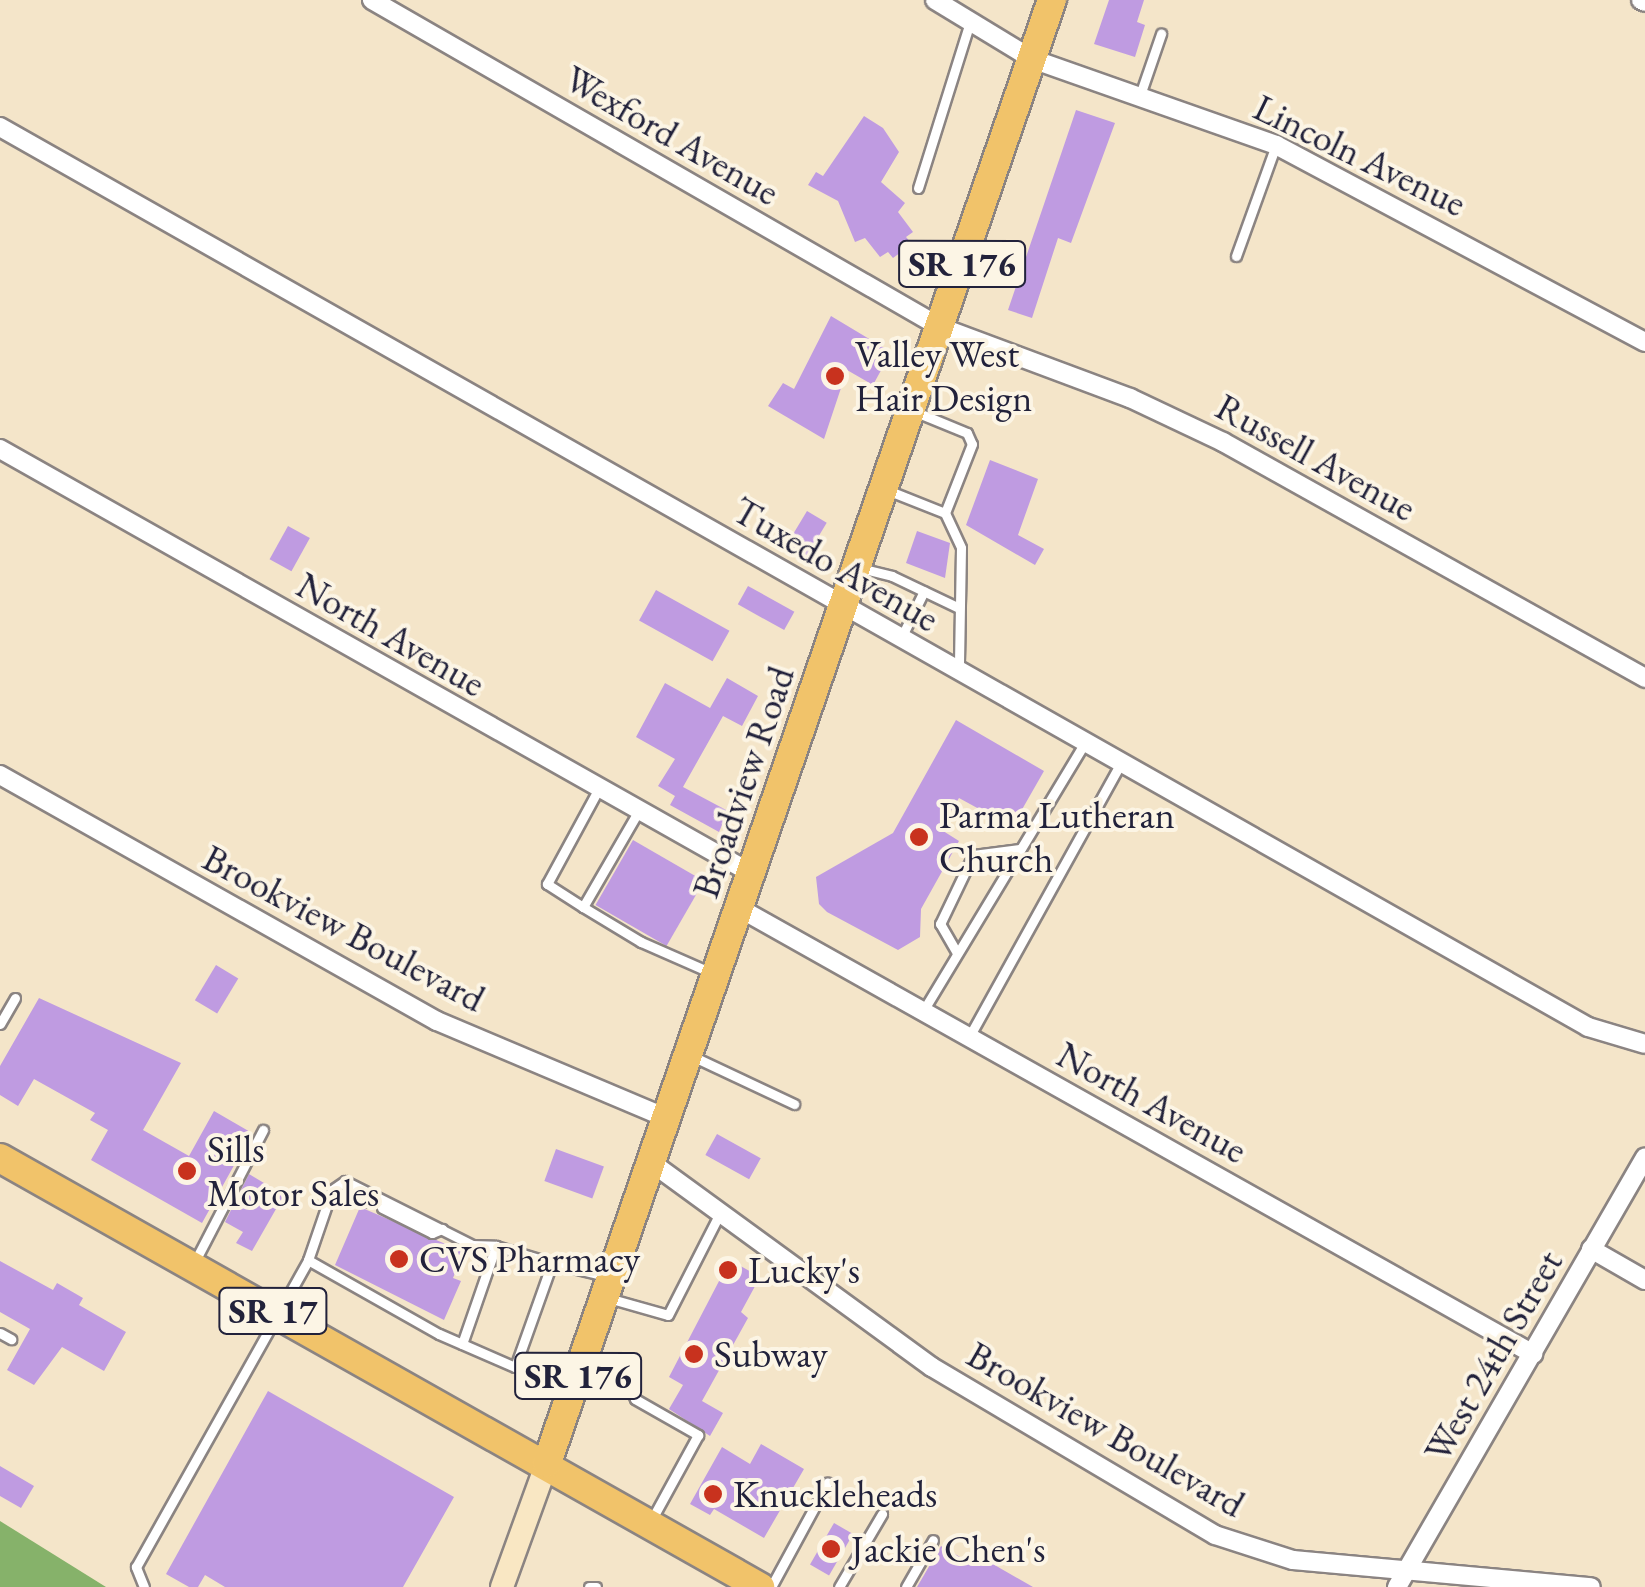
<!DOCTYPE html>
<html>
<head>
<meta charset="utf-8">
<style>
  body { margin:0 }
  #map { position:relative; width:1645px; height:1587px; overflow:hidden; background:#f4e5c9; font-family:"EB Garamond",serif }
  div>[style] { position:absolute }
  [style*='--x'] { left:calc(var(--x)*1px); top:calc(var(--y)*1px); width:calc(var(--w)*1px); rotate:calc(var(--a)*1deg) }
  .forest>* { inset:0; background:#86b26a }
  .building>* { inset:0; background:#bf9be1; transform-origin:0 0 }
  .roads { filter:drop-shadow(2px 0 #8b8482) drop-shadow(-2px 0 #8b8482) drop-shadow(0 2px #8b8482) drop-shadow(0 -2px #8b8482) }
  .lane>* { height:9px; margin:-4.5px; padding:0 4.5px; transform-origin:4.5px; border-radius:4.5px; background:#fff }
  .street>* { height:18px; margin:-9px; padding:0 9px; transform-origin:9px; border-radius:9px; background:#fff }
  .secondary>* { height:22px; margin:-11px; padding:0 11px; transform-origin:11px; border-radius:11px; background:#f9e7c3 }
  .primary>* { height:28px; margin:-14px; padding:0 14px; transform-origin:14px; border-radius:14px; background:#f1c36a }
  .dots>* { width:28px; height:28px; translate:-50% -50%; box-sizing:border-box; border:5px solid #fcf5e5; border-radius:50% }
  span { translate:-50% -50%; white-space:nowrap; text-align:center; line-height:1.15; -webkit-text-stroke:8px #fcf5e5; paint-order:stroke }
  .shield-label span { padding:2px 8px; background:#fcf5e5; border:2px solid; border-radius:8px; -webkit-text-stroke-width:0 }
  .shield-label { font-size:35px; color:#22223b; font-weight:700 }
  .street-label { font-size:38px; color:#22223b }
  .poi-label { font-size:38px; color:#22223b }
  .left { translate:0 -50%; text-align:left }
</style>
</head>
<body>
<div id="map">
  <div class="forest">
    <i style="clip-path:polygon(0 1521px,106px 1587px,0 1587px)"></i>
  </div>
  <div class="building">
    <i style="clip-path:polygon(1109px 0,1144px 0,1137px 22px,1145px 25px,1135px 57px,1094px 44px)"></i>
    <i style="clip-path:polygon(1076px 110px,1115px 123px,1071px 243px,1058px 238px,1032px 318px,1008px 310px)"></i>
    <i style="clip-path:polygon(864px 116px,883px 128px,899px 152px,881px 182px,905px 203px,898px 212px,913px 232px,906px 237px,912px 244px,893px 258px,888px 252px,880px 257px,865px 238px,855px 242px,838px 201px,808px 185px,816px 172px,823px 176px)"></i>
    <i style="clip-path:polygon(831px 316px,891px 352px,873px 385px,847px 370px,824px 439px,768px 406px,783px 383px,794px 389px)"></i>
    <i style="clip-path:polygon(990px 460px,1038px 479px,1018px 535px,1044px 549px,1035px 565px,966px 525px)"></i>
    <i style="left:807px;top:511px;width:23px;height:43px;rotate:31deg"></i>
    <i style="left:288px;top:526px;width:25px;height:38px;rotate:29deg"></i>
    <i style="clip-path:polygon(917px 531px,950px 543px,945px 578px,906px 563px)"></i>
    <i style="left:748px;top:586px;width:53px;height:21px;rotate:29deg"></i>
    <i style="left:656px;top:590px;width:84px;height:35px;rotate:29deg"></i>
    <i style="clip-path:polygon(727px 678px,758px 696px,742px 726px,723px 716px,683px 787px,728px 811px,719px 832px,670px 805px,675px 796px,658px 786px,675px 759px,636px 737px,665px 683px,710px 708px)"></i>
    <i style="clip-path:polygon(956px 720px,1044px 771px,1012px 827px,959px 798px,940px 829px,959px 841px,921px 909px,920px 937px,898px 950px,827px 912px,819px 904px,816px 877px,893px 833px)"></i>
    <i style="left:633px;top:840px;width:82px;height:75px;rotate:30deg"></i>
    <i style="left:216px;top:965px;width:26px;height:41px;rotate:31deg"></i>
    <i style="clip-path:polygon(39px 998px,181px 1063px,143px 1130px,189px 1156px,214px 1111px,252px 1133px,202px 1223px,91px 1160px,108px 1130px,90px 1120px,95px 1113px,34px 1079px,18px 1106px,0 1095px,0 1066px)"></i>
    <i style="left:717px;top:1134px;width:50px;height:24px;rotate:29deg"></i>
    <i style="left:556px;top:1149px;width:51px;height:34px;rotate:20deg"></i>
    <i style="clip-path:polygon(249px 1174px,284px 1195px,252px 1251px,236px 1243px,243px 1232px,225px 1222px)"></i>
    <i style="clip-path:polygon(360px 1207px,464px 1252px,453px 1278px,461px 1281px,444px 1320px,335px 1265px)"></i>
    <i style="clip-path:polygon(730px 1260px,760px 1277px,741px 1312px,748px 1318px,702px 1401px,723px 1413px,710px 1436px,669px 1409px,683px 1385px,669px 1377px)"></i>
    <i style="clip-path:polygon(0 1261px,53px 1290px,57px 1283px,83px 1298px,79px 1305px,126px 1332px,104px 1371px,62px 1347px,34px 1385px,7px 1370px,30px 1329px,0 1312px)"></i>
    <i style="clip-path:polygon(268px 1391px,454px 1497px,403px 1587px,225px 1587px,205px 1575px,198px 1587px,189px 1587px,166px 1574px)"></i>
    <i style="clip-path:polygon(761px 1444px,804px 1469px,764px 1538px,714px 1509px,710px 1515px,690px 1504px,722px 1447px,750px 1464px)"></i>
    <i style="clip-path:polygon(0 1466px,34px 1486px,21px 1508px,0 1496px)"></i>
    <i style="left:834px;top:1523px;width:22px;height:48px;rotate:30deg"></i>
    <i style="clip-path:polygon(941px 1546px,967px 1561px,972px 1552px,1033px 1587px,917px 1587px)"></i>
  </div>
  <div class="roads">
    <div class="lane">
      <i style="--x:1140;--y:95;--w:65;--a:-71"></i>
      <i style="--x:918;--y:188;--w:174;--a:-72.6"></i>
      <i style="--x:1236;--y:256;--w:118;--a:-70.2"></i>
      <i style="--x:916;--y:412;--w:55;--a:22.4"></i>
      <i style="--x:967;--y:433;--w:12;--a:66"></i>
      <i style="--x:972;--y:444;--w:74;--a:111.4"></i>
      <i style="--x:945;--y:513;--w:38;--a:65"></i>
      <i style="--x:961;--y:548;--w:120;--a:91"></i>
      <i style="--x:887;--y:490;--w:62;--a:21.6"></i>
      <i style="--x:860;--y:568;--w:33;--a:14"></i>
      <i style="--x:892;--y:576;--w:74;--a:25.5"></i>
      <i style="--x:901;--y:638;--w:52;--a:-63.9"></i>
      <i style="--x:638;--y:812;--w:110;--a:120.1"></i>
      <i style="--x:583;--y:907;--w:68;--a:31.1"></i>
      <i style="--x:641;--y:942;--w:80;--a:23.7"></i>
      <i style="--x:583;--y:907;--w:43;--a:-147.4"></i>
      <i style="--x:547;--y:884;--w:107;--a:-61.5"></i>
      <i style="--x:957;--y:953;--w:34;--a:-120"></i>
      <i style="--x:940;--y:924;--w:76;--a:-64.4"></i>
      <i style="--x:973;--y:855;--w:47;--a:-7.3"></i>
      <i style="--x:923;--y:1011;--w:314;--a:-58.9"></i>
      <i style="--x:0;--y:1024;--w:30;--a:-60"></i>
      <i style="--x:969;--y:1037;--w:313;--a:-61"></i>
      <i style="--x:692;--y:1056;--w:113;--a:25.2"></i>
      <i style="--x:345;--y:1181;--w:13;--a:72"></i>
      <i style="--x:349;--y:1193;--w:21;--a:25"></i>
      <i style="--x:382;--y:1208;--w:56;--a:26.6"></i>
      <i style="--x:432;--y:1233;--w:11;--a:-22"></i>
      <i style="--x:308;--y:1260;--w:74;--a:-71.1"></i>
      <i style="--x:332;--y:1190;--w:16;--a:-35"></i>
      <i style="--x:345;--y:1181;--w:142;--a:26.7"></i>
      <i style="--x:472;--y:1245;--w:24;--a:2"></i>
      <i style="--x:194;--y:1263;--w:150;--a:-62.6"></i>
      <i style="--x:608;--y:1298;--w:62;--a:15.8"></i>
      <i style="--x:668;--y:1315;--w:114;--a:-63"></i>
      <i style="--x:0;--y:1333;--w:13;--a:29"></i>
      <i style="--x:462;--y:1344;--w:104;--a:-70.9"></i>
      <i style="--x:496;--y:1246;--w:59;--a:16.9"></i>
      <i style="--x:584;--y:1366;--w:45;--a:19.7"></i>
      <i style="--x:626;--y:1381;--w:20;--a:63"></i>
      <i style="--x:635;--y:1399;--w:73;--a:29.7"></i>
      <i style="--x:698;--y:1435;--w:98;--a:118.7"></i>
      <i style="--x:144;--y:1587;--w:22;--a:-112"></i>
      <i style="--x:136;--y:1567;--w:352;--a:-60.7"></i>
      <i style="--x:308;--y:1260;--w:150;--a:29.5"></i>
      <i style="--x:439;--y:1334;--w:83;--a:23.5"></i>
      <i style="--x:515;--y:1367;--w:110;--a:-70.4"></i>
      <i style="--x:552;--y:1263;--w:56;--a:13.5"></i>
      <i style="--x:589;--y:1587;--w:7;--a:0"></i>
      <i style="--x:771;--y:1587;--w:119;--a:-61.5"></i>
      <i style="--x:839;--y:1587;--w:85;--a:-59.5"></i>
      <i style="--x:906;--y:1587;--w:54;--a:-60.1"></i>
    </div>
    <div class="street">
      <i style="--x:372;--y:0;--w:655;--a:29.93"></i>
      <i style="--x:940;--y:327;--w:203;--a:20.5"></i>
      <i style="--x:1130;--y:398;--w:103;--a:25.3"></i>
      <i style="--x:1223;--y:442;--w:484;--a:29.2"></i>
      <i style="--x:935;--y:0;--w:114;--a:31.3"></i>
      <i style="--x:1032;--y:59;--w:259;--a:19.4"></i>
      <i style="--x:1276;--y:145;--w:418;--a:28.1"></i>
      <i style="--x:1641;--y:0;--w:4;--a:27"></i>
      <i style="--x:0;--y:127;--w:1825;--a:29.54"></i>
      <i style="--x:1588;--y:1027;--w:59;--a:16.6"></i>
      <i style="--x:0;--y:449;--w:862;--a:29.45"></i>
      <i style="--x:0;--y:775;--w:501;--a:29.38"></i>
      <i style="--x:437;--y:1021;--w:250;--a:22.9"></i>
      <i style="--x:739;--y:908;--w:911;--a:29.32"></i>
      <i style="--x:652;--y:1163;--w:346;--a:36.1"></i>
      <i style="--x:932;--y:1367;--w:329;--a:30.7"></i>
      <i style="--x:1215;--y:1535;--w:82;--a:17.8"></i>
      <i style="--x:1293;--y:1560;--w:299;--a:5.2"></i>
      <i style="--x:1591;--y:1249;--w:62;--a:29.9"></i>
      <i style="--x:1397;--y:1587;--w:496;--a:-60"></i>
    </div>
    <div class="secondary">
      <i style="--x:502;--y:1587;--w:132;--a:-70.1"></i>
    </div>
    <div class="primary">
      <i style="--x:0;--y:1158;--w:873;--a:29.44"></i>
      <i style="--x:547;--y:1463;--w:1548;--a:-70.96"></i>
    </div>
  </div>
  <div class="dots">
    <i style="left:835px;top:376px;background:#c8321e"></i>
    <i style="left:919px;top:837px;background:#c8321e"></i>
    <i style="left:187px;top:1171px;background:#c8321e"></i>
    <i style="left:399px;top:1259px;background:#c8321e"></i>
    <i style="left:728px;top:1270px;background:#c8321e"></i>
    <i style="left:694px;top:1354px;background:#c8321e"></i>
    <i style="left:713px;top:1494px;background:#c8321e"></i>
    <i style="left:831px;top:1549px;background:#c8321e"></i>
  </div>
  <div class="shield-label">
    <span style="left:962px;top:264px">SR 176</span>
    <span style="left:273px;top:1311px">SR 17</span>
    <span style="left:578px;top:1376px">SR 176</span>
  </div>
  <div class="street-label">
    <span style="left:672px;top:135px;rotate:30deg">Wexford Avenue</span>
    <span style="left:1360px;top:155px;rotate:26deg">Lincoln Avenue</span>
    <span style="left:1316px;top:457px;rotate:29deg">Russell Avenue</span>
    <span style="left:836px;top:564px;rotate:30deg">Tuxedo Avenue</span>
    <span style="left:391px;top:634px;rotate:30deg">North Avenue</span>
    <span style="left:743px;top:782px;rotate:-71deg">Broadview Road</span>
    <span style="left:344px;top:928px;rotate:28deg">Brookview Boulevard</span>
    <span style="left:1152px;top:1102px;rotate:29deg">North Avenue</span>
    <span style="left:1493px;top:1356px;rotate:-60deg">West 24th Street</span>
    <span style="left:1106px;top:1429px;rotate:30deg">Brookview Boulevard</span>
  </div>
  <div class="poi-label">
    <span class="left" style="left:855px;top:376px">Valley West<br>Hair Design</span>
    <span class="left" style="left:939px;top:837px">Parma Lutheran<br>Church</span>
    <span class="left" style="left:207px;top:1171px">Sills<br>Motor Sales</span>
    <span class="left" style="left:419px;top:1259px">CVS Pharmacy</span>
    <span class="left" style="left:748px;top:1270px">Lucky's</span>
    <span class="left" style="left:714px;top:1354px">Subway</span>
    <span class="left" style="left:733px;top:1494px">Knuckleheads</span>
    <span class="left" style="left:851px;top:1549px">Jackie Chen's</span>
  </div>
</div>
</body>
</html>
